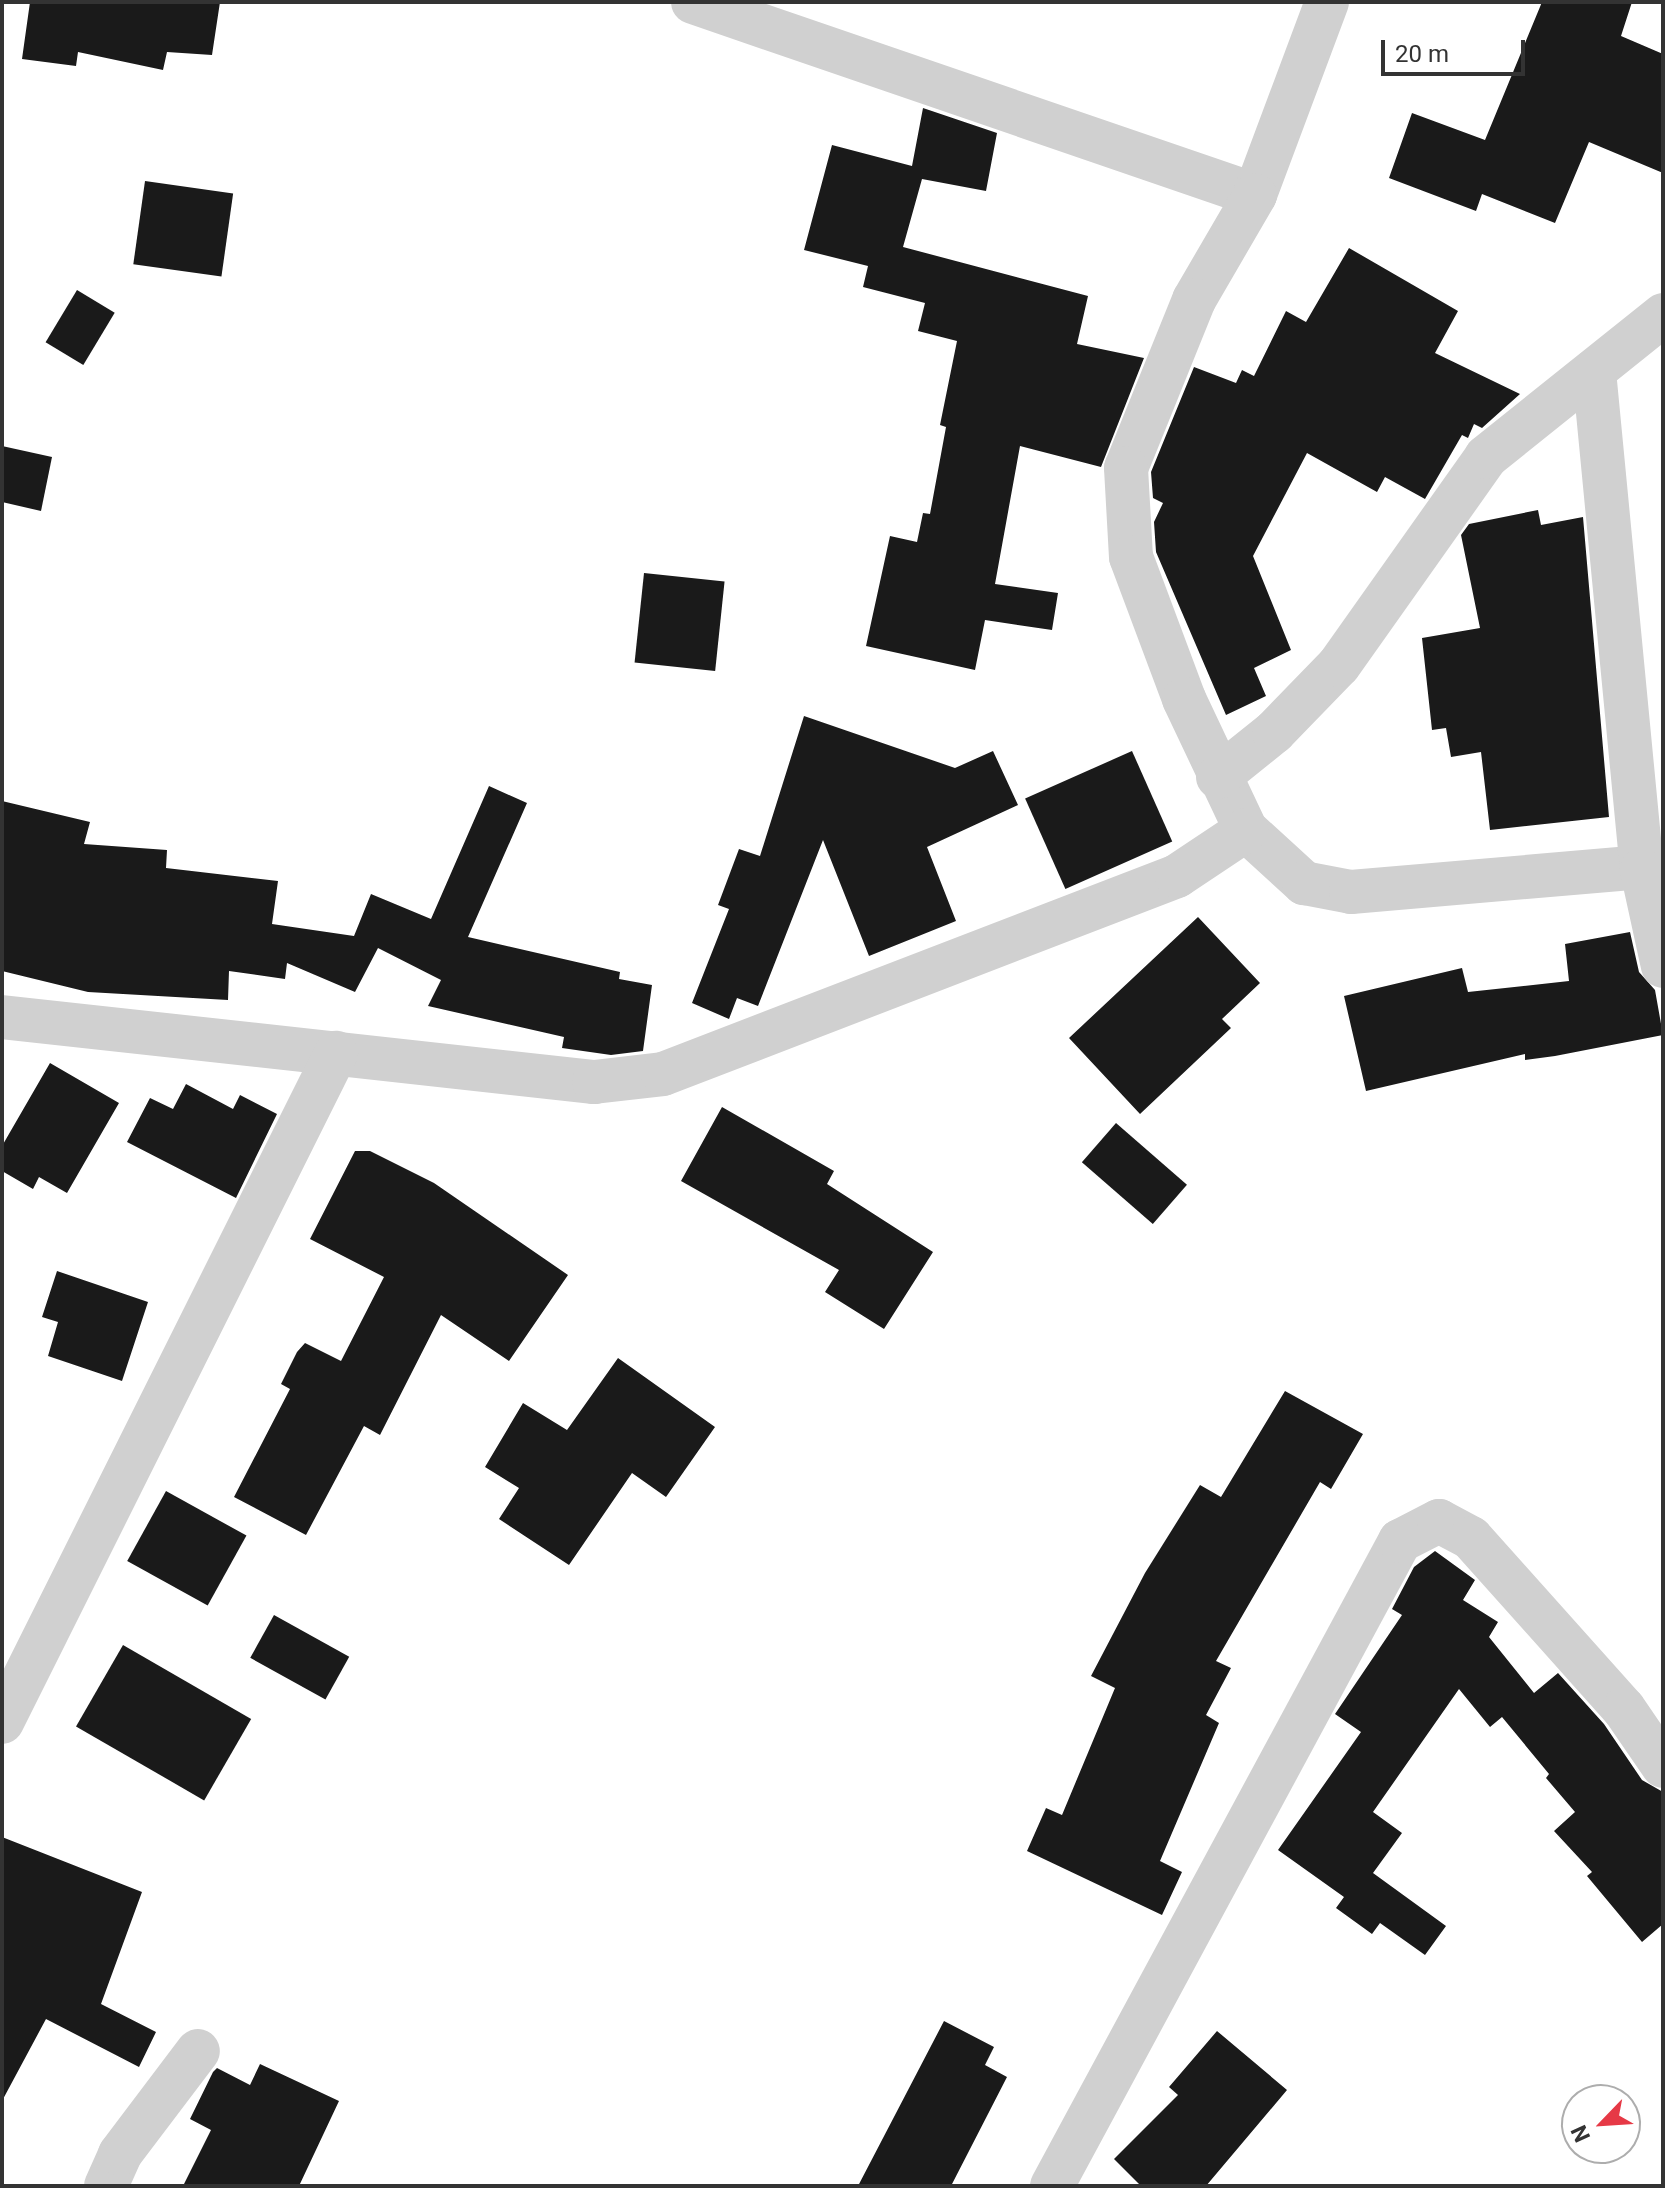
<!DOCTYPE html>
<html>
<head>
<meta charset="utf-8">
<style>
  body { margin:0 }
  #map { position:relative; width:1665px; height:2188px; overflow:hidden; background:#fff; font-family:Roboto,sans-serif }
  div>[style] { position:absolute }
  [style*='--x'] { left:calc(var(--x)*1px); top:calc(var(--y)*1px); width:calc(var(--w)*1px); rotate:calc(var(--a)*1deg) }
  .building>* { inset:0; background:#1a1a1a; transform-origin:0 0 }
  .street>* { height:44px; margin:-22px; padding:0 22px; transform-origin:22px; border-radius:22px; background:#d0d0d0 }
  span { translate:-50% -50%; white-space:nowrap; text-align:center; line-height:1.15; -webkit-text-stroke:8px #fff; paint-order:stroke }
  .frame { position:absolute; inset:0; border:4px solid #333; pointer-events:none }
  .north { position:absolute; left:1561px; top:2084px; width:80px; height:80px; box-sizing:border-box; background:#fff; border:2px solid #adadad; border-radius:50%; rotate:245deg; font-size:22px; font-weight:700; line-height:32px; text-align:center; color:#333 }
  .north::after { content:''; display:block; margin:auto; width:28px; height:36px; background:#e63946; clip-path:polygon(50% 0,100% 100%,50% 72%,0 100%) }
  .scale { position:absolute; left:1381px; top:40px; width:144px; height:36px; box-sizing:border-box; border:4px solid #333; border-top:0; padding-left:10px; font-size:24px; line-height:28px; white-space:nowrap; color:#333; -webkit-text-stroke:6px #fff; paint-order:stroke }
</style>
</head>
<body>
<div id="map">
  <div class="building">
    <i style="clip-path:polygon(30px 2px,220px 2px,212px 55px,167px 52px,163px 70px,78px 52px,76px 66px,22px 59px)"></i>
    <i style="clip-path:polygon(1542px 2px,1632px 2px,1621px 36px,1663px 54px,1663px 173px,1589px 142px,1555px 223px,1482px 194px,1476px 211px,1389px 178px,1412px 113px,1485px 140px)"></i>
    <i style="clip-path:polygon(923px 108px,997px 133px,986px 191px,922px 179px,903px 247px,1088px 296px,1077px 344px,1144px 358px,1101px 467px,1020px 446px,995px 584px,1058px 593px,1052px 630px,985px 620px,975px 670px,866px 646px,890px 536px,917px 542px,923px 513px,930px 514px,946px 427px,940px 425px,957px 341px,918px 331px,925px 303px,863px 287px,868px 266px,804px 250px,832px 145px,912px 166px)"></i>
    <i style="left:145px;top:181px;width:89px;height:84px;rotate:8deg"></i>
    <i style="clip-path:polygon(1349px 248px,1458px 311px,1435px 353px,1520px 394px,1482px 428px,1474px 424px,1468px 438px,1462px 435px,1425px 499px,1385px 477px,1377px 492px,1307px 453px,1253px 556px,1291px 650px,1254px 668px,1266px 696px,1226px 715px,1156px 552px,1154px 522px,1163px 503px,1153px 498px,1151px 472px,1194px 367px,1236px 383px,1242px 370px,1254px 376px,1286px 311px,1306px 322px)"></i>
    <i style="left:77px;top:290px;width:44px;height:61px;rotate:31deg"></i>
    <i style="clip-path:polygon(2px 446px,52px 457px,41px 511px,2px 502px)"></i>
    <i style="clip-path:polygon(1538px 510px,1541px 525px,1583px 517px,1609px 817px,1490px 830px,1481px 752px,1451px 757px,1446px 728px,1432px 730px,1422px 638px,1480px 628px,1461px 535px,1469px 524px)"></i>
    <i style="left:644px;top:573px;width:81px;height:90px;rotate:6deg"></i>
    <i style="clip-path:polygon(804px 716px,955px 768px,993px 751px,1018px 805px,927px 847px,956px 921px,869px 956px,823px 840px,758px 1006px,737px 998px,729px 1019px,692px 1003px,729px 909px,718px 905px,739px 849px,760px 856px)"></i>
    <i style="left:1132px;top:751px;width:99px;height:117px;rotate:66deg"></i>
    <i style="clip-path:polygon(489px 786px,527px 803px,468px 937px,620px 972px,619px 979px,652px 985px,643px 1051px,611px 1055px,562px 1048px,564px 1037px,428px 1006px,441px 980px,378px 948px,355px 992px,287px 963px,285px 979px,229px 971px,228px 1000px,88px 992px,2px 971px,2px 801px,90px 822px,84px 844px,167px 850px,166px 868px,278px 881px,272px 924px,354px 936px,371px 894px,431px 919px)"></i>
    <i style="clip-path:polygon(1198px 917px,1260px 983px,1222px 1019px,1231px 1028px,1140px 1114px,1069px 1038px)"></i>
    <i style="clip-path:polygon(1630px 932px,1639px 972px,1655px 990px,1663px 1035px,1555px 1056px,1525px 1060px,1525px 1054px,1366px 1091px,1344px 996px,1462px 968px,1468px 992px,1569px 981px,1565px 944px)"></i>
    <i style="clip-path:polygon(50px 1063px,119px 1103px,67px 1193px,39px 1177px,33px 1189px,2px 1171px,2px 1146px)"></i>
    <i style="clip-path:polygon(186px 1084px,233px 1109px,240px 1095px,277px 1114px,236px 1198px,127px 1142px,150px 1098px,173px 1109px)"></i>
    <i style="clip-path:polygon(722px 1107px,834px 1171px,827px 1184px,933px 1252px,884px 1329px,825px 1292px,839px 1270px,681px 1181px)"></i>
    <i style="left:1116px;top:1123px;width:94px;height:52px;rotate:41deg"></i>
    <i style="clip-path:polygon(355px 1151px,370px 1151px,434px 1183px,568px 1275px,509px 1361px,441px 1315px,380px 1435px,364px 1426px,306px 1535px,234px 1497px,290px 1389px,281px 1384px,297px 1352px,305px 1343px,341px 1361px,384px 1277px,310px 1239px)"></i>
    <i style="clip-path:polygon(57px 1271px,148px 1302px,122px 1381px,48px 1356px,58px 1322px,42px 1317px)"></i>
    <i style="clip-path:polygon(618px 1358px,715px 1427px,666px 1497px,632px 1473px,569px 1565px,499px 1519px,519px 1488px,485px 1467px,523px 1403px,567px 1430px)"></i>
    <i style="clip-path:polygon(1285px 1391px,1363px 1434px,1331px 1489px,1320px 1482px,1216px 1661px,1231px 1668px,1206px 1715px,1219px 1723px,1160px 1861px,1182px 1872px,1162px 1915px,1027px 1851px,1046px 1808px,1062px 1815px,1115px 1688px,1091px 1676px,1145px 1573px,1200px 1485px,1221px 1497px)"></i>
    <i style="left:166px;top:1491px;width:92px;height:80px;rotate:29deg"></i>
    <i style="clip-path:polygon(1435px 1551px,1475px 1580px,1463px 1600px,1498px 1622px,1489px 1637px,1534px 1693px,1558px 1673px,1604px 1724px,1642px 1780px,1663px 1792px,1663px 1924px,1642px 1942px,1587px 1876px,1592px 1872px,1554px 1831px,1575px 1812px,1546px 1778px,1549px 1774px,1502px 1717px,1490px 1727px,1459px 1689px,1373px 1812px,1402px 1833px,1373px 1873px,1446px 1926px,1425px 1955px,1380px 1923px,1372px 1934px,1336px 1908px,1344px 1897px,1278px 1850px,1361px 1732px,1335px 1714px,1402px 1615px,1392px 1609px,1414px 1567px)"></i>
    <i style="left:274px;top:1615px;width:86px;height:49px;rotate:29deg"></i>
    <i style="left:123px;top:1645px;width:148px;height:94px;rotate:30deg"></i>
    <i style="clip-path:polygon(2px 1837px,142px 1892px,101px 2004px,156px 2032px,139px 2067px,46px 2019px,2px 2101px)"></i>
    <i style="clip-path:polygon(944px 2021px,994px 2047px,985px 2065px,1007px 2077px,951px 2186px,858px 2186px)"></i>
    <i style="clip-path:polygon(1217px 2031px,1287px 2090px,1206px 2186px,1141px 2186px,1114px 2159px,1178px 2095px,1169px 2087px)"></i>
    <i style="clip-path:polygon(260px 2064px,339px 2101px,299px 2186px,183px 2186px,211px 2130px,190px 2119px,213px 2072px,217px 2068px,250px 2085px)"></i>
  </div>
  <div class="street">
    <i style="--x:693;--y:2;--w:594;--a:18.95"></i>
    <i style="--x:1327;--y:2;--w:206;--a:110.5"></i>
    <i style="--x:1255;--y:195;--w:121;--a:120.2"></i>
    <i style="--x:1194;--y:300;--w:181;--a:112"></i>
    <i style="--x:1126;--y:468;--w:89;--a:86.8"></i>
    <i style="--x:1131;--y:557;--w:152;--a:69.5"></i>
    <i style="--x:1184;--y:699;--w:145;--a:64.7"></i>
    <i style="--x:1246;--y:830;--w:79;--a:42.4"></i>
    <i style="--x:1304;--y:883;--w:48;--a:10.8"></i>
    <i style="--x:1351;--y:892;--w:313;--a:-4.9"></i>
    <i style="--x:1594;--y:371;--w:501;--a:84.51"></i>
    <i style="--x:1642;--y:870;--w:98;--a:77.7"></i>
    <i style="--x:1218;--y:777;--w:72;--a:-38.8"></i>
    <i style="--x:1274;--y:732;--w:93;--a:-45.9"></i>
    <i style="--x:1339;--y:665;--w:255;--a:-54.7"></i>
    <i style="--x:1486;--y:457;--w:227;--a:-38.7"></i>
    <i style="--x:2;--y:1017;--w:596;--a:6.27"></i>
    <i style="--x:594;--y:1082;--w:69;--a:-6.6"></i>
    <i style="--x:663;--y:1074;--w:551;--a:-21.07"></i>
    <i style="--x:1177;--y:876;--w:83;--a:-33.7"></i>
    <i style="--x:2;--y:1722;--w:748;--a:-63.47"></i>
    <i style="--x:106;--y:2186;--w:35;--a:-66"></i>
    <i style="--x:120;--y:2154;--w:129;--a:-52.9"></i>
    <i style="--x:1052;--y:2186;--w:733;--a:-61.65"></i>
    <i style="--x:1400;--y:1541;--w:44;--a:-27.1"></i>
    <i style="--x:1439;--y:1521;--w:36;--a:28"></i>
    <i style="--x:1471;--y:1538;--w:229;--a:48.2"></i>
    <i style="--x:1624;--y:1709;--w:69;--a:55.6"></i>
  </div>
  <div class="frame"></div>
  <div class="north">N</div>
  <div class="scale">20 m</div>
</div>
</body>
</html>
